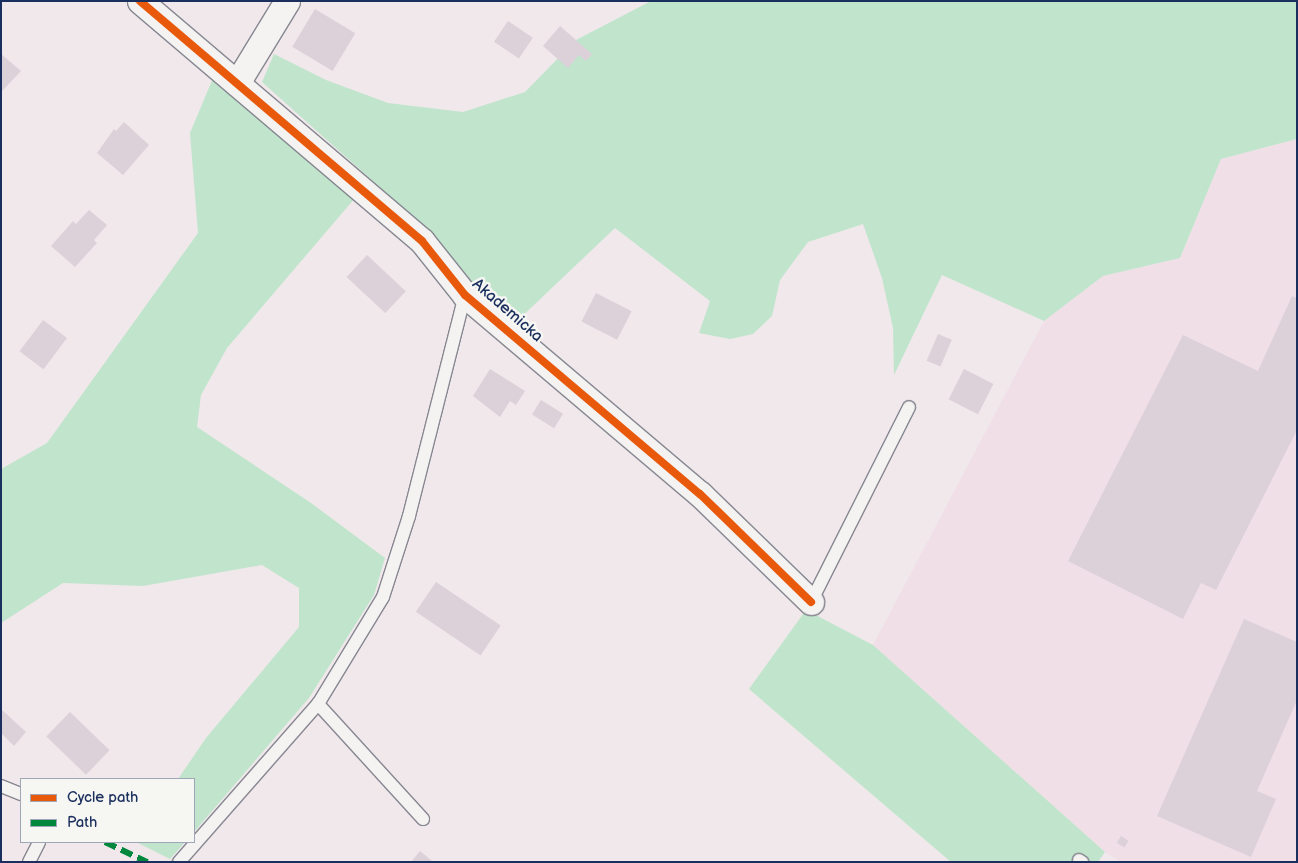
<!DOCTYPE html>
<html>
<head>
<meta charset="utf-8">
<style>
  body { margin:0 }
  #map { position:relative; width:1298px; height:863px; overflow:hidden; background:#f0e8eb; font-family:"Balsamiq Sans",sans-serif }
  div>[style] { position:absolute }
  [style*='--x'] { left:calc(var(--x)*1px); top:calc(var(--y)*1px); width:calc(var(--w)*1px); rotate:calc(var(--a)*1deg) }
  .built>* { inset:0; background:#f1dfe8 }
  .green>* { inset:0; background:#c0e5cc }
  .building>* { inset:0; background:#dcd0d9; transform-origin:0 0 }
  .roads { filter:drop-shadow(1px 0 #878791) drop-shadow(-1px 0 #878791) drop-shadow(0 1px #878791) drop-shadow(0 -1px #878791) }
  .lane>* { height:12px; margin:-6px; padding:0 6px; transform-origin:6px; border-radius:6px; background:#f4f3f2 }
  .street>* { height:25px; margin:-12.5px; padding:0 12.5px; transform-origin:12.5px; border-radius:12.5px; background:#f4f3f2 }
  .quiet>* { height:6px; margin-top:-3px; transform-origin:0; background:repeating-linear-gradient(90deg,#00873e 0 12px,transparent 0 18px) }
  .cycleway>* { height:8px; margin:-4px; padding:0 4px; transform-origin:4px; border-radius:4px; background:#e8590c }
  span { translate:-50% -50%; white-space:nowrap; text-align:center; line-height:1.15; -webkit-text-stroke:5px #f6f6f2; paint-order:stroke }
  .street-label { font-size:16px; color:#1b2f5e }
  .frame { position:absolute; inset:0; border:2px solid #1b2f5e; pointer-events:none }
  .legend { position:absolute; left:20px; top:778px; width:175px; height:65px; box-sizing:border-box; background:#f6f6f2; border:1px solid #9ea6b7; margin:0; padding:6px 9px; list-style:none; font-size:15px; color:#1b2f5e }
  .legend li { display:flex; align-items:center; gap:10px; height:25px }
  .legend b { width:25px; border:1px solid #9ea6b7 }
</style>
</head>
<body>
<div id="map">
  <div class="built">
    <i style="clip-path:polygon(1297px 139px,1297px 862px,1121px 862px,1105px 852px,873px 645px,1044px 321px,1103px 276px,1180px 258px,1221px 159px)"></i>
  </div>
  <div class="green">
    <i style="clip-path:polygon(651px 1px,1297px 1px,1297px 139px,1221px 159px,1180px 258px,1103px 276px,1044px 321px,942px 275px,894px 375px,893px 328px,882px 278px,863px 224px,808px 242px,780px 280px,772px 316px,753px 334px,730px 339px,699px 333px,710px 301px,615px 228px,515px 323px,475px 287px,432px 234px,262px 82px,274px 54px,326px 80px,388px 103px,463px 112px,525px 92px,576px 40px)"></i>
    <i style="clip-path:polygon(213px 78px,355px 198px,227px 348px,201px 395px,197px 427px,311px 503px,385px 558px,374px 595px,309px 698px,194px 832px,194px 779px,178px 779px,206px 738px,299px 627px,299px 588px,262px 565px,143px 586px,63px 583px,1px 623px,1px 469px,47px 443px,198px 233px,190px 133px)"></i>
    <i style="clip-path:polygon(806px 610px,873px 645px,1105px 852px,1098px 862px,951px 862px,749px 689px)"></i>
    <i style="clip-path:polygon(136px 842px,185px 842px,170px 859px)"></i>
  </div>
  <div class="building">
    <i style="left:315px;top:9px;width:47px;height:44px;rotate:31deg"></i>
    <i style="left:508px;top:21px;width:30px;height:25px;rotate:34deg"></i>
    <i style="clip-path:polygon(560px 26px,592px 54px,586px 61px,579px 55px,568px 68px,543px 46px)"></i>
    <i style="clip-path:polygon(1px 54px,21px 71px,1px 92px)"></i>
    <i style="clip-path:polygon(124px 122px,149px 145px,123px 175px,97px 153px,114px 129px,116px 131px)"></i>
    <i style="clip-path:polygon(89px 210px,107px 225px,94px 240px,97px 243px,75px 267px,51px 246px,73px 221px,76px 224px)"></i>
    <i style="left:367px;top:255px;width:53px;height:30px;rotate:43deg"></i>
    <i style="left:596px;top:293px;width:40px;height:32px;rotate:27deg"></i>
    <i style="clip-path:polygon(1292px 296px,1297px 298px,1297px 430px,1216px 590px,1201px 583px,1183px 619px,1068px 561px,1183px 335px,1258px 371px)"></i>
    <i style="left:43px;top:320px;width:30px;height:39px;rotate:37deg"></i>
    <i style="left:938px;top:334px;width:15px;height:29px;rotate:23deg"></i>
    <i style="clip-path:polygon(490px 369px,525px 391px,516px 405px,510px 401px,500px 417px,473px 396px)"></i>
    <i style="left:964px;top:369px;width:33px;height:34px;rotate:27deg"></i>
    <i style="left:541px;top:400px;width:26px;height:17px;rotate:32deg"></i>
    <i style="left:436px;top:582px;width:78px;height:36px;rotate:34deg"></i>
    <i style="clip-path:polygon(1244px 619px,1297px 642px,1297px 700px,1257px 791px,1276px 799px,1251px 857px,1157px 816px)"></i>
    <i style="clip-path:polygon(1px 709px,26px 732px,14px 746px,1px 733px)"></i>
    <i style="left:70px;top:712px;width:55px;height:34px;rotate:44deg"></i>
    <i style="left:1121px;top:836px;width:9px;height:8px;rotate:32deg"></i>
    <i style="clip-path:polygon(420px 851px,433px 862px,411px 862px)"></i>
  </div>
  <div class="roads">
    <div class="lane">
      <i style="--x:811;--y:602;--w:218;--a:-63.3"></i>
      <i style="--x:1;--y:786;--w:22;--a:22"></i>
      <i style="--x:423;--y:819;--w:156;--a:-132.4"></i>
      <i style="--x:318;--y:704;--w:125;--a:-58.7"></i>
      <i style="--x:383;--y:597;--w:85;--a:-72.2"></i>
      <i style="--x:409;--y:516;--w:228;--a:-75.8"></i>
      <i style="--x:1079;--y:860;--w:4;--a:34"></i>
      <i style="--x:29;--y:862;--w:22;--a:-63"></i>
      <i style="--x:179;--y:862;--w:210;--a:-48.7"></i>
    </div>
    <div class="street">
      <i style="--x:140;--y:1;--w:370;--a:40.4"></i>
      <i style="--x:422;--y:241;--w:69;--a:51.5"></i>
      <i style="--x:465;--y:295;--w:308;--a:40.3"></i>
      <i style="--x:700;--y:494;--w:155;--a:44.2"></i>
      <i style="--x:237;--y:83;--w:96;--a:-58.6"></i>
    </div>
  </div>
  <div class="quiet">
    <i style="--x:105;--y:842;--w:47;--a:25.5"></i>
  </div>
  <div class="cycleway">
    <i style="--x:140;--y:1;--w:370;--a:40.4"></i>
    <i style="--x:422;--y:241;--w:69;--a:51.5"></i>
    <i style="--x:465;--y:295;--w:308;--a:40.3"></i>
    <i style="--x:700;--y:494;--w:155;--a:44.2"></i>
  </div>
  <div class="street-label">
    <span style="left:507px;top:311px;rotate:41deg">Akademicka</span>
  </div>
  <div class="frame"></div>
  <ul class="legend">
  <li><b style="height:6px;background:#e8590c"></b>Cycle path</li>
  <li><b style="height:6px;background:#00873e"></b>Path</li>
  </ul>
</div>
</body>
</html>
